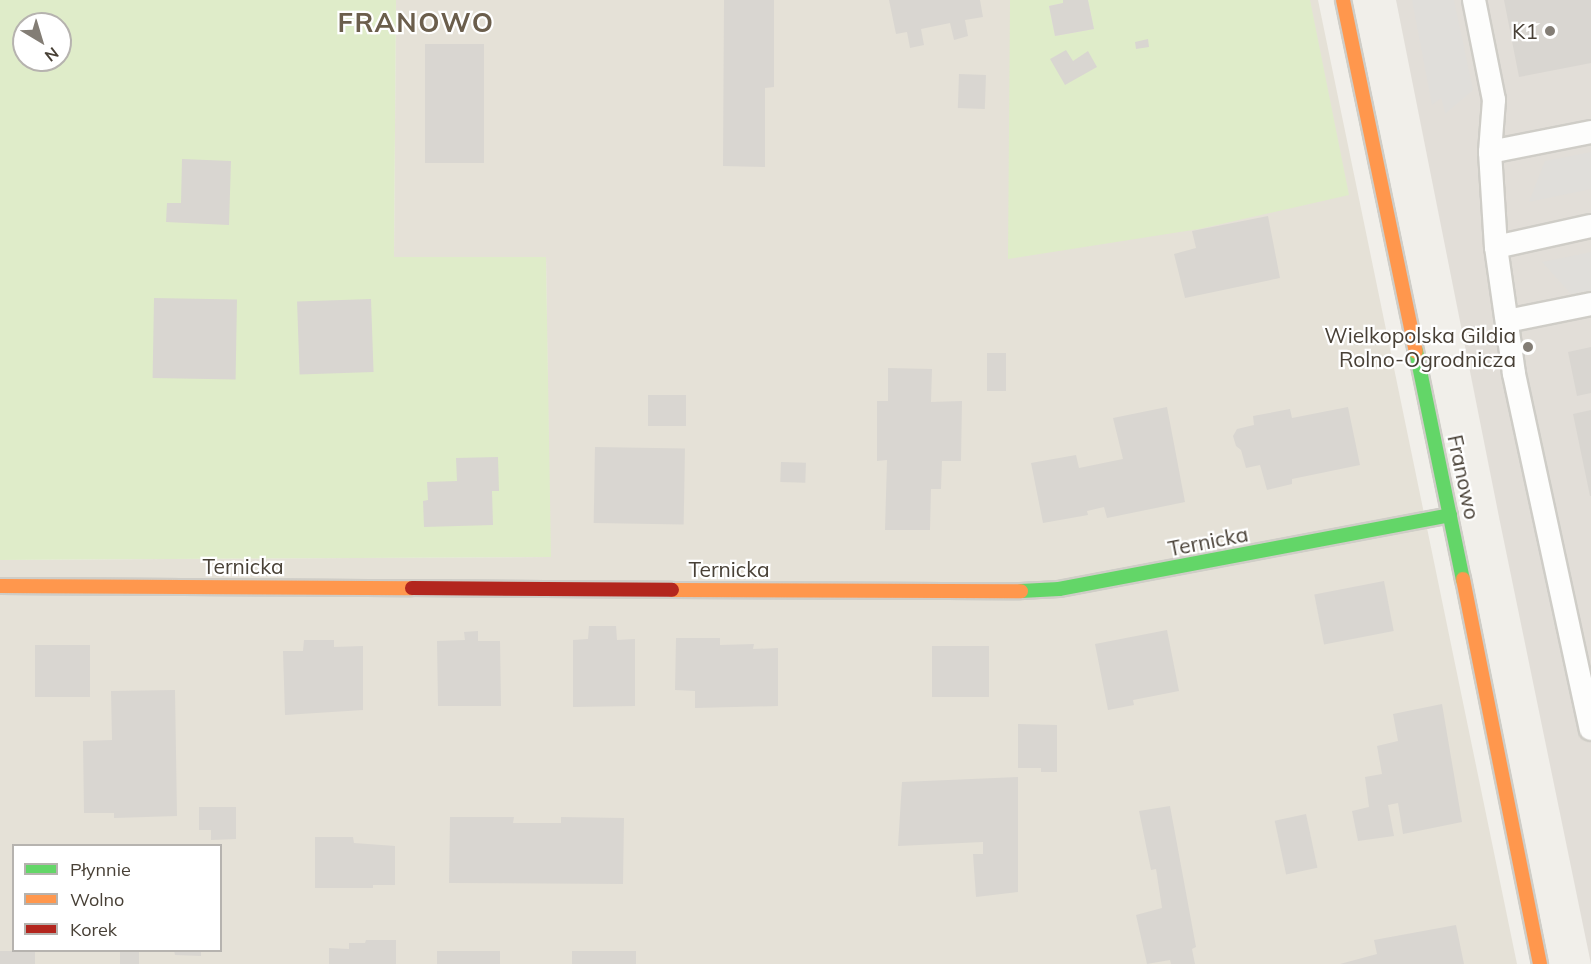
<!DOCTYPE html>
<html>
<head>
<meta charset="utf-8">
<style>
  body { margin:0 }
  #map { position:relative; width:1591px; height:964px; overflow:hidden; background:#f1efea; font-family:Mulish,sans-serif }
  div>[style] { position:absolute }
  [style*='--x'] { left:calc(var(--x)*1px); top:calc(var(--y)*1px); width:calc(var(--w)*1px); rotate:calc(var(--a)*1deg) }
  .residential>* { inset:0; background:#e5e1d7 }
  .industrial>* { inset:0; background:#e2ded8 }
  .green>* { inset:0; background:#dfecc9 }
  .parking>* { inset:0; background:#e0deda }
  .building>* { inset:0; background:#d9d6d1; transform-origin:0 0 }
  .roads { filter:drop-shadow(2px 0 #cfcdc7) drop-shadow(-2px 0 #cfcdc7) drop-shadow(0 2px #cfcdc7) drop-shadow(0 -2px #cfcdc7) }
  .lane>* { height:22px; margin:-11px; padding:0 11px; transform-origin:11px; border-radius:11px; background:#fdfdfc }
  .fast>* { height:14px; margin:-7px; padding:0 7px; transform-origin:7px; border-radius:7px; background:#63d668 }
  .slow>* { height:14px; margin:-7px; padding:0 7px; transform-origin:7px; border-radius:7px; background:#ff974d }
  .jam>* { height:14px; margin:-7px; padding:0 7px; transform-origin:7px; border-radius:7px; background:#b3261e }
  .dots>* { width:16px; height:16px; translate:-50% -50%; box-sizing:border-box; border:3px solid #fff; border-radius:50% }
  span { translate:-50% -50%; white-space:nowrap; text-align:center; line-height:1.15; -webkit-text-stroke:4.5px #fff; paint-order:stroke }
  .poi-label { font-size:21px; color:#484036 }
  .right { translate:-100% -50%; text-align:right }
  .street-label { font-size:21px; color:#484036 }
  .district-label { font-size:27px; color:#6b5e4c; font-weight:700; letter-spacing:1.5px }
  .legend { position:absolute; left:12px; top:844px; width:210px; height:108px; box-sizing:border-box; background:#fff; border:2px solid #b6b3af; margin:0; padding:8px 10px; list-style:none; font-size:18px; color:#484036 }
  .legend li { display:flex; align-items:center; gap:12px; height:30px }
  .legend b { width:30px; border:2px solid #b6b3af }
  .north { position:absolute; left:12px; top:12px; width:60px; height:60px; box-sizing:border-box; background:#fff; border:2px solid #b6b3af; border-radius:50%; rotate:142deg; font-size:16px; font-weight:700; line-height:24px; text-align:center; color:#484036 }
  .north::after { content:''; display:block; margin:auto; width:21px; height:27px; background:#837d75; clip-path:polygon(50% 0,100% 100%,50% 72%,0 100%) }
</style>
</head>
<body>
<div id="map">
  <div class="residential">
    <i style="clip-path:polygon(evenodd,396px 0,1318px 0,1517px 964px,0 964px,0 560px,550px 557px,546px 257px,394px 257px,396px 0,14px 846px,220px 846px,220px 950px,14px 950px,14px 846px)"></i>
  </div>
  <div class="industrial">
    <i style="clip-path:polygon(1396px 0,1591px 0,1591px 964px,1500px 522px)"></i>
  </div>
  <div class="green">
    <i style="clip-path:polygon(evenodd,0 0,396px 0,394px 257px,546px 257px,551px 557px,0 560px,0 0,24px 24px,60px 24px,60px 60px,24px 60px,24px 24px)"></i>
    <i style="clip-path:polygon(1010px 0,1063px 0,1063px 3px,1049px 6px,1055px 36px,1094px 29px,1088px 0,1310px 0,1349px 195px,1199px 229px,1008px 259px)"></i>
  </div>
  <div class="parking">
    <i style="clip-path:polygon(1412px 0,1454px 0,1473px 90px,1445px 114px,1441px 98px,1432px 105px)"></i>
    <i style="clip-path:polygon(1591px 152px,1591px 189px,1529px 202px,1545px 161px)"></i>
    <i style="clip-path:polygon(1591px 252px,1591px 290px,1571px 294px,1542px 262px)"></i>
  </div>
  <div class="building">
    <i style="clip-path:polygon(724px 0,774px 0,774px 87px,765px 88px,765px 167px,723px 166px)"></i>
    <i style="clip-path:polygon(889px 0,980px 0,983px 17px,965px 20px,968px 36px,954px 40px,950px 23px,921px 29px,924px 45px,910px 48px,907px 32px,896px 34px)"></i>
    <i style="clip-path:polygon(1063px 0,1088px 0,1094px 29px,1055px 36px,1049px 6px,1063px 3px)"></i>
    <i style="clip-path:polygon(1504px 0,1591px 0,1591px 63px,1519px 77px)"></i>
    <i style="clip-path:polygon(1148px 39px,1149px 47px,1136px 49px,1135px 42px)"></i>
    <i style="left:425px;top:44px;width:59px;height:119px"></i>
    <i style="clip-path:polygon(1066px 50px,1073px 61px,1088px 51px,1097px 67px,1065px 85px,1050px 59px)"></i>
    <i style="left:959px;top:74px;width:27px;height:34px;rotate:2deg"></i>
    <i style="clip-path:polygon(182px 159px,231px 161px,229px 225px,166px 222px,167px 203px,181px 203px)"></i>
    <i style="clip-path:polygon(1268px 216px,1280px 278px,1185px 298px,1174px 254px,1196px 248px,1192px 231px)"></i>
    <i style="left:154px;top:298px;width:83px;height:80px;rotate:1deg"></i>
    <i style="left:371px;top:299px;width:73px;height:74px;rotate:88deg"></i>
    <i style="clip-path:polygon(1591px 347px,1591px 393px,1577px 396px,1568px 352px)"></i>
    <i style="left:1006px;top:353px;width:38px;height:19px;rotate:90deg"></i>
    <i style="clip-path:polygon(888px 368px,932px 369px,931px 402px,962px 401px,961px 461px,942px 461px,941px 489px,931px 489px,930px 530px,885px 530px,887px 460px,877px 461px,877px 401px,888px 401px)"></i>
    <i style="left:648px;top:395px;width:38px;height:31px"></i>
    <i style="clip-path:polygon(1167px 407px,1185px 502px,1107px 518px,1104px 507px,1087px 511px,1088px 515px,1043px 523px,1031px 463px,1076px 455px,1079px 468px,1123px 459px,1113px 418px)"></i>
    <i style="clip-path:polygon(1348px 407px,1360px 465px,1292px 479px,1292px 484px,1267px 490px,1260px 465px,1246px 468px,1241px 450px,1236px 446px,1233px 436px,1237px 429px,1254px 425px,1253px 416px,1290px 409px,1292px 418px)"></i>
    <i style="clip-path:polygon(1591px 410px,1591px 496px,1590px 496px,1573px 414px)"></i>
    <i style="left:595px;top:447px;width:90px;height:76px;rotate:1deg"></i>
    <i style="clip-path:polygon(498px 457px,499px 491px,492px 491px,493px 525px,424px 527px,423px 501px,428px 500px,427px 482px,457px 481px,456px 458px)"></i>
    <i style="left:781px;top:462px;width:25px;height:20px;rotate:2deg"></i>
    <i style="left:1384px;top:581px;width:51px;height:71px;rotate:79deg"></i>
    <i style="clip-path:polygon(589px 626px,616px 626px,617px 640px,635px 639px,635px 706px,573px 707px,573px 640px,588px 639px)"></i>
    <i style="clip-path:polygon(1167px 630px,1179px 691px,1133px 700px,1134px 705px,1108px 710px,1095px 644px)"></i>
    <i style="clip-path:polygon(478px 631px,478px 641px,500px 641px,501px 706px,438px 706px,437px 641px,465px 640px,464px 632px)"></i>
    <i style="clip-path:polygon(676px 638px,720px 638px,720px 645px,754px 644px,753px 649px,778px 648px,778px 706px,695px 708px,695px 691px,675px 690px)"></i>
    <i style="clip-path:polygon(304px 640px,334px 640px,334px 647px,363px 646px,363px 710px,285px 715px,283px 651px,303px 651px)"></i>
    <i style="left:35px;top:645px;width:55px;height:52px"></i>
    <i style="left:932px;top:646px;width:57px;height:51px"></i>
    <i style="clip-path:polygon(175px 690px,177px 816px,114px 818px,114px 813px,84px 813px,83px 741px,112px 740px,111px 691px)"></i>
    <i style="clip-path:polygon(1442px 704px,1462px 822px,1403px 834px,1398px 803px,1388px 805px,1394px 836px,1358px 841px,1352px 811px,1369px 807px,1365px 777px,1382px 774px,1377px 746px,1398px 741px,1393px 714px)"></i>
    <i style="clip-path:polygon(1018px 724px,1057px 725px,1057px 772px,1041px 772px,1041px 768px,1018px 768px)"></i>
    <i style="clip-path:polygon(1018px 777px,1018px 892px,976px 897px,973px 854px,983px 854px,983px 842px,898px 846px,902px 782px)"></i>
    <i style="clip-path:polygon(1170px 806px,1196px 947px,1192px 949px,1195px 964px,1171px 964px,1170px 960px,1147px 964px,1136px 915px,1162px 908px,1156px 869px,1151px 870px,1139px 811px)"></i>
    <i style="clip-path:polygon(199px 807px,236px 807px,236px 839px,211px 840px,211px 830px,199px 830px)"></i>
    <i style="left:1306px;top:814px;width:55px;height:32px;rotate:78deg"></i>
    <i style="clip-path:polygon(450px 817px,514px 817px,513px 823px,561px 823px,561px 817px,624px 818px,623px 884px,449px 883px)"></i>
    <i style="clip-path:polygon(315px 837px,353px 837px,354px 843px,395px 846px,395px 885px,373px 885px,373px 888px,315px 888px)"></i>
    <i style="clip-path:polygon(1456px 925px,1464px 964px,1340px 964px,1377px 954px,1374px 940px)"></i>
    <i style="clip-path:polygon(366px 940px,396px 940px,396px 964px,329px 964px,329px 948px,349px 949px,349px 943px,365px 943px)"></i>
    <i style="left:120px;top:950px;width:19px;height:14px"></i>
    <i style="clip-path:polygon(174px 950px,201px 950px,201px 956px,175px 955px)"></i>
    <i style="left:0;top:951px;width:35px;height:13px"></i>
    <i style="left:437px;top:951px;width:63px;height:13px"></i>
    <i style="left:636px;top:951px;width:13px;height:64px;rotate:90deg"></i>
  </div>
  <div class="roads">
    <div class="lane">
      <i style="--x:1474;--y:0;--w:102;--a:78.7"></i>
      <i style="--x:1494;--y:100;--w:52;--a:94.4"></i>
      <i style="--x:1490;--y:152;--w:95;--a:86.4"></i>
      <i style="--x:1496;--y:247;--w:128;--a:81.9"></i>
      <i style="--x:1514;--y:374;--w:363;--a:77.8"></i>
      <i style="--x:1490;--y:152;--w:103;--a:-11.2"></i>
      <i style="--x:1496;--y:247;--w:97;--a:-12.5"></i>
      <i style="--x:1507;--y:321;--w:86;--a:-11.4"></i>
    </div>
    <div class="fast">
      <i style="--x:1416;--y:351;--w:233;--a:78.4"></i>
      <i style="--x:1021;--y:591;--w:38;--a:-3"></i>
      <i style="--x:1059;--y:589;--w:398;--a:-10.7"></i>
    </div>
    <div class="slow">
      <i style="--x:1343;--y:0;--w:359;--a:78.3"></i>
      <i style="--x:1463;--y:579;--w:393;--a:78.7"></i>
      <i style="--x:0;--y:586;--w:412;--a:0.3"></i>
      <i style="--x:672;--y:590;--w:349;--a:0.2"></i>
    </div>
    <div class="jam">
      <i style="--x:412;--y:588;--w:260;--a:0.4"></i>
    </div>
  </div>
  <div class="dots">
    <i style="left:1550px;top:31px;background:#837d75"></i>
    <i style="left:1528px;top:347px;background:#837d75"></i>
  </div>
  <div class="poi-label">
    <span class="right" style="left:1538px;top:31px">K1</span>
    <span class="right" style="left:1516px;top:347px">Wielkopolska Gildia<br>Rolno-Ogrodnicza</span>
  </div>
  <div class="street-label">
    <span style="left:1464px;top:477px;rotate:78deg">Franowo</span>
    <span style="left:1208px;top:541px;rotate:-11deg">Ternicka</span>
    <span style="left:243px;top:566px">Ternicka</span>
    <span style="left:729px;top:569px">Ternicka</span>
  </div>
  <div class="district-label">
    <span style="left:416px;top:23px">FRANOWO</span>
  </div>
  <ul class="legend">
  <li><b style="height:8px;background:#63d668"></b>Płynnie</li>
  <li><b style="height:8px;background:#ff974d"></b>Wolno</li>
  <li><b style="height:8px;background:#b3261e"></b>Korek</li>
  </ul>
  <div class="north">N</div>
</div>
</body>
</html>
